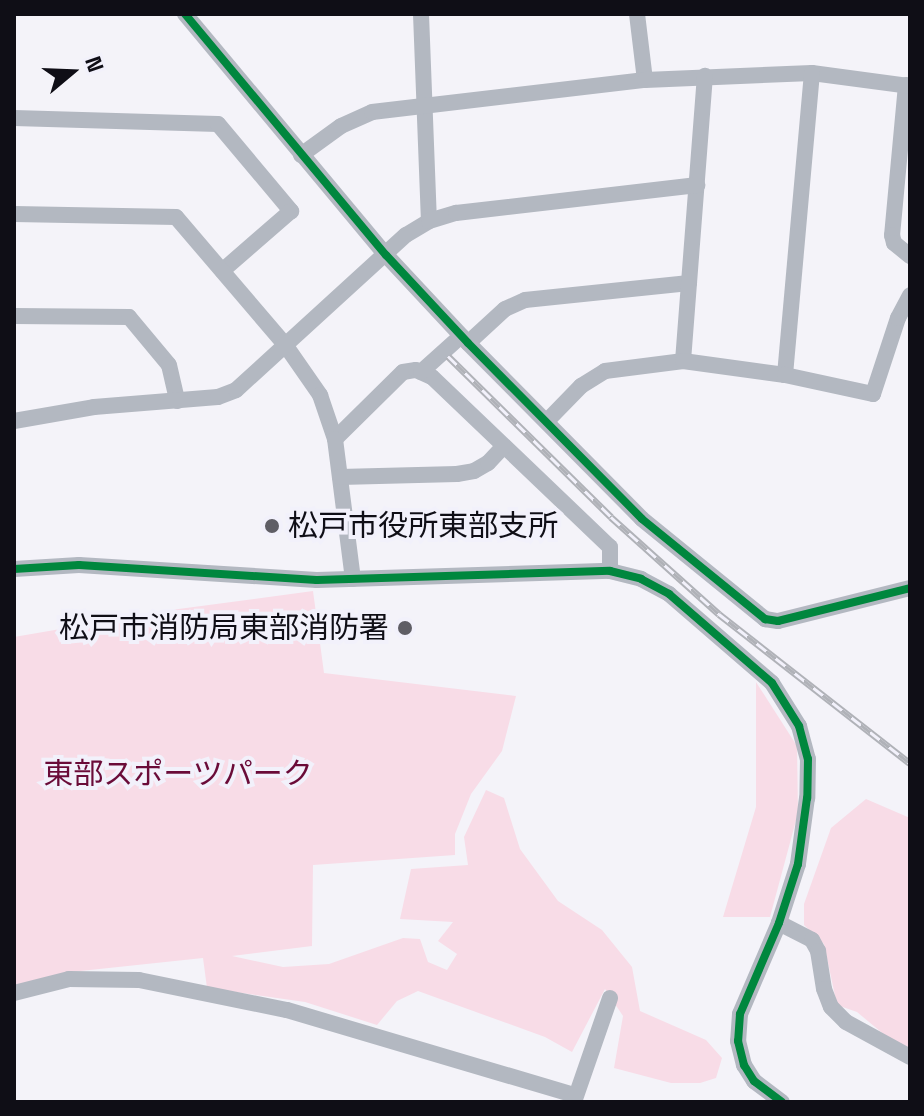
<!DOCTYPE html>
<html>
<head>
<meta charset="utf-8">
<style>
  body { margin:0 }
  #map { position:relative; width:924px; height:1116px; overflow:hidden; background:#f4f3f9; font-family:"Space Grotesk","Noto Sans JP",sans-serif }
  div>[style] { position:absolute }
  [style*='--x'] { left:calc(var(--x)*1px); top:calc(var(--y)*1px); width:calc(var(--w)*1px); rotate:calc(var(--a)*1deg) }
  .green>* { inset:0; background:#f8dce7 }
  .minor>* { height:16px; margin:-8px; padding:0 8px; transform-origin:8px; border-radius:8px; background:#b3b8c1 }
  .rail>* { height:7px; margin-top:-3.5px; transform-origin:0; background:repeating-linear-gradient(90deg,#f2f1fb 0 12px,#b0b2b8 0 24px); box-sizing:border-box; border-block:2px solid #b0b2b8 }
  .cycleway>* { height:8px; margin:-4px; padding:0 4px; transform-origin:4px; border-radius:4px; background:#00873e }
  .dots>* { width:22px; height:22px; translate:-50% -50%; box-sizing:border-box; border:4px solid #f2f1fb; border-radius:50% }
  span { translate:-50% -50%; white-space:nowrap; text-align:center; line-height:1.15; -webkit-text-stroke:8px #f2f1fb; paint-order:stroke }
  .poi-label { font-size:30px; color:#0f0e16 }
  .left { translate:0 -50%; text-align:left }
  .right { translate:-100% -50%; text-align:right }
  .park-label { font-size:30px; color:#6a0b38 }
  .frame { position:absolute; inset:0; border:16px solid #0f0e16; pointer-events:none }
  .north { position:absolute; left:32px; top:32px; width:80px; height:80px; -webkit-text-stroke:6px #f2f1fb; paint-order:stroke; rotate:71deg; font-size:22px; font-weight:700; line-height:32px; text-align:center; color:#0f0e16 }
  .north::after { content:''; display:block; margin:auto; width:28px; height:36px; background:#0f0e16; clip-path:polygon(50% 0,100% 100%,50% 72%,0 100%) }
</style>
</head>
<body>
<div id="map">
  <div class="green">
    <i style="clip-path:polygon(313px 591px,324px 673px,516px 696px,502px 751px,471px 794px,455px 834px,455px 855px,313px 865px,312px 946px,232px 956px,283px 967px,329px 964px,403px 938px,420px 939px,428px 962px,447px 970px,457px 954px,438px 941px,453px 922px,400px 919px,411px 869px,468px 865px,464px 837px,486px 790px,504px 798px,520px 849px,558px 901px,602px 930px,632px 967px,640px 1011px,706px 1040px,722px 1058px,716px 1078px,700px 1083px,671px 1083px,614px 1068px,623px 1016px,605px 989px,572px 1052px,545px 1037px,418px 991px,397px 1001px,377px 1025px,305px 1002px,207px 988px,203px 958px,71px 972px,14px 987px,14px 637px,171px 610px)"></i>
    <i style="clip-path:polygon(756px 682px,797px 746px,798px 813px,770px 917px,723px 917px,756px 807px)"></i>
    <i style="clip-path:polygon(866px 799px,910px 818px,910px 1056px,857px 1012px,837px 1005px,824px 944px,804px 925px,804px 904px,831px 828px)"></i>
  </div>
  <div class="minor">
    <i style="--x:185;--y:14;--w:314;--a:50.2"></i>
    <i style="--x:386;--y:255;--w:120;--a:47"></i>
    <i style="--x:468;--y:343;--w:247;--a:45.3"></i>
    <i style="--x:642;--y:519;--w:159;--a:39.1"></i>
    <i style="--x:765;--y:619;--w:13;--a:9"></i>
    <i style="--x:778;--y:621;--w:136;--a:-14"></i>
    <i style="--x:421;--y:14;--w:207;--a:87.8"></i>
    <i style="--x:637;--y:14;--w:66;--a:83.1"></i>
    <i style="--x:906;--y:85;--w:151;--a:95.3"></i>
    <i style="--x:892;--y:235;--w:8;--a:76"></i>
    <i style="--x:894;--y:243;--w:21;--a:39"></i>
    <i style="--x:14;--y:118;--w:204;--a:1.7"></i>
    <i style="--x:218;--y:124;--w:114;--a:50"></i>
    <i style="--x:291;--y:211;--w:91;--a:139"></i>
    <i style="--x:301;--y:155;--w:49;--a:-35.9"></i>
    <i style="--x:341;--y:126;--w:34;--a:-24"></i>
    <i style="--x:372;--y:112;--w:275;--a:-6.7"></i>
    <i style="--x:645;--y:80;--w:167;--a:-2.4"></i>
    <i style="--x:812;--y:73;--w:99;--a:7.6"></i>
    <i style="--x:14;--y:214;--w:162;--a:1.1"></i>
    <i style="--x:176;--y:217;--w:170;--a:49.5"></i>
    <i style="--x:286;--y:346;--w:60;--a:55.2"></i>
    <i style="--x:320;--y:395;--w:46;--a:71.2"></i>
    <i style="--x:335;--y:439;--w:95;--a:-44.6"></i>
    <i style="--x:403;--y:372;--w:13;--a:-9"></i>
    <i style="--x:416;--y:370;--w:17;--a:24"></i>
    <i style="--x:432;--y:377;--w:246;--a:43.7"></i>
    <i style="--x:610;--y:547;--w:24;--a:90"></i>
    <i style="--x:14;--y:316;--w:115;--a:0.5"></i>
    <i style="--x:129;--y:317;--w:62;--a:50.2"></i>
    <i style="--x:169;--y:365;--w:37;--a:77"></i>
    <i style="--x:468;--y:343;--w:50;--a:-42.6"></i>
    <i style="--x:505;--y:309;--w:22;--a:-24"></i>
    <i style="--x:525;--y:300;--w:165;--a:-5.9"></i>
    <i style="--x:683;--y:361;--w:286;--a:-85.6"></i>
    <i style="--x:421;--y:372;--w:54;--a:-42"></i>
    <i style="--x:785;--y:375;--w:303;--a:-84.9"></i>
    <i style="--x:14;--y:421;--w:81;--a:-9.9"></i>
    <i style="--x:94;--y:407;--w:124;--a:-4.6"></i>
    <i style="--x:218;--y:397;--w:19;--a:-21"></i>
    <i style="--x:236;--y:390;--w:230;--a:-42.4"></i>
    <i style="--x:406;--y:235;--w:27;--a:-31"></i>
    <i style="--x:429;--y:221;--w:28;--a:-17"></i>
    <i style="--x:456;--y:213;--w:243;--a:-6.6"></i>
    <i style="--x:547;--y:421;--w:49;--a:-45.8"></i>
    <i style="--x:581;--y:386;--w:28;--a:-32"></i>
    <i style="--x:605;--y:371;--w:79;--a:-7.3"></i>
    <i style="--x:683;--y:361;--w:103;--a:7.8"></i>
    <i style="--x:785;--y:375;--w:90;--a:12.2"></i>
    <i style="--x:873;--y:394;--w:80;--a:-71.8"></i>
    <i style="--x:898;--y:318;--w:26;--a:-62"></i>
    <i style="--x:335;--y:439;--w:141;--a:82.7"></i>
    <i style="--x:340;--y:477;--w:117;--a:-1.5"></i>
    <i style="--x:457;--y:474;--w:17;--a:-10"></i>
    <i style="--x:474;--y:471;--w:16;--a:-30"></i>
    <i style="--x:488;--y:463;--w:23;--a:-47"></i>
    <i style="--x:14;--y:569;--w:65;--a:-3.5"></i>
    <i style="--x:79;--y:565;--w:238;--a:3.6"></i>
    <i style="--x:317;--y:580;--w:293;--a:-1.8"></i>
    <i style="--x:610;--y:571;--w:32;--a:14"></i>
    <i style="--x:641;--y:579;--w:32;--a:28"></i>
    <i style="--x:669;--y:594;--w:136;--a:40.8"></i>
    <i style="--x:772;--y:683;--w:51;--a:57.9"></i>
    <i style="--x:799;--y:726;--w:34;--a:75"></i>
    <i style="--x:808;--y:759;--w:39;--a:91"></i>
    <i style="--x:807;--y:798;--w:67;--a:97.8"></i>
    <i style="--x:798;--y:864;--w:62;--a:107.9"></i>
    <i style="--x:779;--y:923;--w:99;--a:113.2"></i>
    <i style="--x:740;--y:1014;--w:27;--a:94"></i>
    <i style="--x:738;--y:1041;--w:25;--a:76"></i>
    <i style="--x:744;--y:1065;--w:19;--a:58"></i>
    <i style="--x:754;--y:1081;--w:35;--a:37"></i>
    <i style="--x:779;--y:923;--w:37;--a:27"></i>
    <i style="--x:812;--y:940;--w:13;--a:61"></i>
    <i style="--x:818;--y:951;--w:38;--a:81"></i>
    <i style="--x:824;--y:989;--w:19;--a:69"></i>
    <i style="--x:831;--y:1007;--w:21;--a:45"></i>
    <i style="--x:846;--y:1022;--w:73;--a:28.7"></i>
    <i style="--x:14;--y:993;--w:57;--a:-14.3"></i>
    <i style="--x:69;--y:979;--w:70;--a:0.8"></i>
    <i style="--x:139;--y:980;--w:151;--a:11.5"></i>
    <i style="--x:287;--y:1010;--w:299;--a:16.5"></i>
    <i style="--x:574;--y:1102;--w:110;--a:-70.9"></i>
  </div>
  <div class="rail">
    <i style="--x:448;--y:356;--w:229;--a:44.6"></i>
    <i style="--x:611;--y:517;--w:145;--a:41.9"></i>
    <i style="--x:719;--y:614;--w:242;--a:38"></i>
  </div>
  <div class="cycleway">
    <i style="--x:185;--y:14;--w:314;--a:50.2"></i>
    <i style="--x:386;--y:255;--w:120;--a:47"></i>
    <i style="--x:468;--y:343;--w:247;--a:45.3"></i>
    <i style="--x:642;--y:519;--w:159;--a:39.1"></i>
    <i style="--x:765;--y:619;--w:13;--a:9"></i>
    <i style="--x:778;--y:621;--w:136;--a:-14"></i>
    <i style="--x:14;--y:569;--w:65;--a:-3.5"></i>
    <i style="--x:79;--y:565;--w:238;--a:3.6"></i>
    <i style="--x:317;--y:580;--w:293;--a:-1.8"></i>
    <i style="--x:610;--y:571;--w:32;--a:14"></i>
    <i style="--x:641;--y:579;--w:32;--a:28"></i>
    <i style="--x:669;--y:594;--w:136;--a:40.8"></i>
    <i style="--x:772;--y:683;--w:51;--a:57.9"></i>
    <i style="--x:799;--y:726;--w:34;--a:75"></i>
    <i style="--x:808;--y:759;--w:39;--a:91"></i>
    <i style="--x:807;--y:798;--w:67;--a:97.8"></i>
    <i style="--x:798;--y:864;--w:62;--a:107.9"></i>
    <i style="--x:779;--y:923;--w:99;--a:113.2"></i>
    <i style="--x:740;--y:1014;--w:27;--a:94"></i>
    <i style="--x:738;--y:1041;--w:25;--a:76"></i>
    <i style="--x:744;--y:1065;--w:19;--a:58"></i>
    <i style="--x:754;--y:1081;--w:35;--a:37"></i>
  </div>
  <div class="dots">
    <i style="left:272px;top:526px;background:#5f5e65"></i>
    <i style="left:405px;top:628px;background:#5f5e65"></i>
  </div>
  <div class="poi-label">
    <span class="left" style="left:288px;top:526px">松戸市役所東部支所</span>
    <span class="right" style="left:389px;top:628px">松戸市消防局東部消防署</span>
  </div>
  <div class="park-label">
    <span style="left:178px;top:774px">東部スポーツパーク</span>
  </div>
  <div class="frame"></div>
  <div class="north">N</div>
</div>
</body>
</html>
